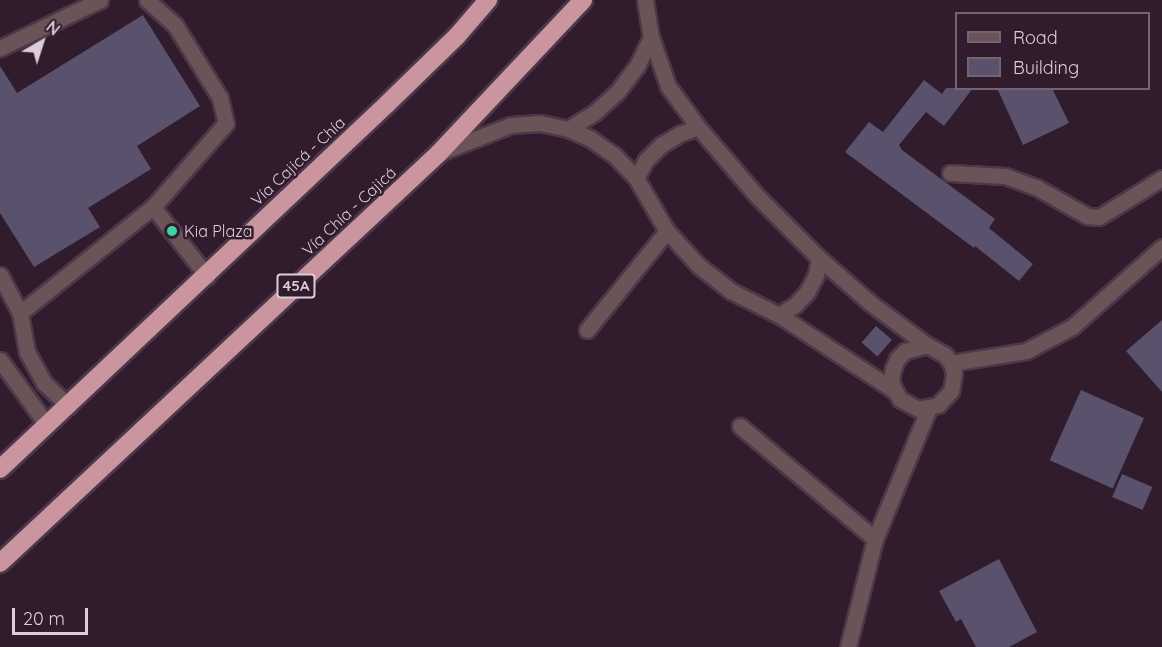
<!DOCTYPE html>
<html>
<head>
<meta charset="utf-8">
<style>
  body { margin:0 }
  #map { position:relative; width:1162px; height:647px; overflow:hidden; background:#311c2e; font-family:Quicksand,sans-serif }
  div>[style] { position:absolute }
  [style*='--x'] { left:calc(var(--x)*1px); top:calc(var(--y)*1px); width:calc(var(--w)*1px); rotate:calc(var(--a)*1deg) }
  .building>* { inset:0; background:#5a516d; transform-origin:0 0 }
  .roads { filter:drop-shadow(2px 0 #4c3849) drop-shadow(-2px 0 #4c3849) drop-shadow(0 2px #4c3849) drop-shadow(0 -2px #4c3849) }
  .minor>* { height:15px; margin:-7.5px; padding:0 7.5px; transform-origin:7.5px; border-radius:7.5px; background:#6a5458 }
  .highway>* { height:18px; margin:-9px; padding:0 9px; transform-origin:9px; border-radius:9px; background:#ca959f }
  .dots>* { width:16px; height:16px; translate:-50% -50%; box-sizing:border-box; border:3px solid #311c2e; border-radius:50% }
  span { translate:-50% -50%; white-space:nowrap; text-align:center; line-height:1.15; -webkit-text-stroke:5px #311c2e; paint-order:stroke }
  .shield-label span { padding:2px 4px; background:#311c2e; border:2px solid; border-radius:4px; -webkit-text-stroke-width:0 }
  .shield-label { font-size:15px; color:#dccdd9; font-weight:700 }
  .street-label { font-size:16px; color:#dccdd9 }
  .poi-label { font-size:16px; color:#dccdd9 }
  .left { translate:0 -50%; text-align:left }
  .legend { position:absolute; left:955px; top:12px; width:195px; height:78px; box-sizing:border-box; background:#311c2e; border:2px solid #756372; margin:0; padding:8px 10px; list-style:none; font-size:18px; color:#dccdd9 }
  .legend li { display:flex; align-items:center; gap:12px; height:30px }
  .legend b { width:30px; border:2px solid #756372 }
  .north { position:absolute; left:12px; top:12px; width:60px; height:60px; -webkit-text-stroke:4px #311c2e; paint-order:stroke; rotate:39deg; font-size:16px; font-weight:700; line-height:24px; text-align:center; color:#dccdd9 }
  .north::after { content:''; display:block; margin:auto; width:21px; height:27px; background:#dccdd9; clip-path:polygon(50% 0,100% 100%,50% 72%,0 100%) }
  .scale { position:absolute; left:12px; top:608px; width:76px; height:27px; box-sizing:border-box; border:3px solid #dccdd9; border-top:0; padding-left:8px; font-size:18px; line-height:21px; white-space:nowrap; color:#dccdd9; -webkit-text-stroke:4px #311c2e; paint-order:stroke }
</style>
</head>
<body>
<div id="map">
  <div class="building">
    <i style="clip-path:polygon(143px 15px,200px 106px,137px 146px,151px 169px,88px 208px,100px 227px,34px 267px,0 213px,0 66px,17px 93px)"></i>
    <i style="clip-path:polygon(924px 80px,942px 94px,946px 88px,973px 88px,944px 126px,926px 112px,899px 145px,902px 150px,995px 219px,989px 228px,1033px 264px,1019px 281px,975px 246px,974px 248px,845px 152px,869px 122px,883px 132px)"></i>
    <i style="clip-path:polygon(997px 88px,1052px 88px,1069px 123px,1023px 145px)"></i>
    <i style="clip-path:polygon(1162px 320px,1162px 392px,1126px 351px)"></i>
    <i style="left:876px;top:326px;width:21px;height:22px;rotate:41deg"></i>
    <i style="left:1081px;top:390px;width:69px;height:77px;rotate:24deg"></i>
    <i style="left:1122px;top:474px;width:33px;height:25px;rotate:23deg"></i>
    <i style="clip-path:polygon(999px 559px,1037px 632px,1009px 647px,976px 647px,961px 619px,956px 622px,939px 591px)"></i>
  </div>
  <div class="roads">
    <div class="minor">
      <i style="--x:147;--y:0;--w:38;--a:42"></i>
      <i style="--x:175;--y:25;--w:86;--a:58.3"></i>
      <i style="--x:220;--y:98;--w:26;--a:77"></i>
      <i style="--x:226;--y:123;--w:111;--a:131"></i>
      <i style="--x:153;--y:207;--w:88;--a:52"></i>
      <i style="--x:645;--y:0;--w:37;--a:81"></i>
      <i style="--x:651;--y:37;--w:52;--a:70.9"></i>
      <i style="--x:668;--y:86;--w:51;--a:53.8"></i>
      <i style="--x:698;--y:127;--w:89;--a:49.5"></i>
      <i style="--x:756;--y:195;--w:89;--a:45"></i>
      <i style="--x:819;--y:258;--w:67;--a:41.3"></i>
      <i style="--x:869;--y:302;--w:72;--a:36.6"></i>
      <i style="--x:927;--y:345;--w:21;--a:29"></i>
      <i style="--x:945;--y:355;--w:10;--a:53"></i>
      <i style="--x:951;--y:363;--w:10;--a:73"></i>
      <i style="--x:954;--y:373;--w:18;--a:99"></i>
      <i style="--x:951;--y:391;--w:19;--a:133"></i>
      <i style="--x:938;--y:405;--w:20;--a:169"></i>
      <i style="--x:918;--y:409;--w:21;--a:-151"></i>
      <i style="--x:900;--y:399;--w:9;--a:-122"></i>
      <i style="--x:895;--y:391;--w:12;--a:-110"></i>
      <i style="--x:891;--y:380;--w:11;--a:-80"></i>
      <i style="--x:893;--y:369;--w:11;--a:-68"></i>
      <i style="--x:897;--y:359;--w:11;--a:-45"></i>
      <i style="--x:905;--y:351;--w:23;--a:-15"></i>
      <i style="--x:0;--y:48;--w:111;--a:-25.6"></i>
      <i style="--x:568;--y:129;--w:32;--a:-32"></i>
      <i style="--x:595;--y:112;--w:31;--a:-42"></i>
      <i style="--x:618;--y:91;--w:31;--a:-53"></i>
      <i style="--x:637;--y:66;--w:32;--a:-64"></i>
      <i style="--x:439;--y:153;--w:77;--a:-21.3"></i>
      <i style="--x:511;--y:125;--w:29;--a:-4"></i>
      <i style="--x:540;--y:123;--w:29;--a:12"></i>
      <i style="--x:568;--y:129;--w:25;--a:23"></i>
      <i style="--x:591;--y:139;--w:28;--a:35"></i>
      <i style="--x:614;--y:155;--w:32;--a:46"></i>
      <i style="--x:636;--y:178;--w:61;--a:59.7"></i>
      <i style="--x:667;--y:231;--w:47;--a:47.6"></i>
      <i style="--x:699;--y:266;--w:41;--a:38"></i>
      <i style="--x:731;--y:291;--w:54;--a:26.6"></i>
      <i style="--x:779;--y:315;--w:139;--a:33.2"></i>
      <i style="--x:950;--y:173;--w:55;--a:3.1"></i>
      <i style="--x:1005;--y:176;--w:33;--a:20"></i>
      <i style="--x:1036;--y:187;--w:59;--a:29.6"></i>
      <i style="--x:1087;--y:216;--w:12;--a:5"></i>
      <i style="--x:1099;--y:217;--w:74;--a:-31.8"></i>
      <i style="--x:636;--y:178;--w:21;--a:-61"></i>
      <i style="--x:646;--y:160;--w:21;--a:-45"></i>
      <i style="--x:661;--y:145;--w:21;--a:-31"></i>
      <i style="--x:679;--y:134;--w:20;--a:-20"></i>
      <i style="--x:0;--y:275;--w:43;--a:62.2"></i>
      <i style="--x:20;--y:313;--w:40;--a:80"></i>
      <i style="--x:27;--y:352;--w:35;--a:61"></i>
      <i style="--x:44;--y:383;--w:34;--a:43"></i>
      <i style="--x:20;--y:313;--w:170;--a:-38.6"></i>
      <i style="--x:779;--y:315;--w:19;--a:-32"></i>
      <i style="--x:795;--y:305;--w:18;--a:-47"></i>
      <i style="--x:807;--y:292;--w:19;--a:-62"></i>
      <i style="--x:816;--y:275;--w:17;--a:-80"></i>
      <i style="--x:587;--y:330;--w:127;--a:-51.1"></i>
      <i style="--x:0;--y:360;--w:80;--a:54.1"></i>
      <i style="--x:951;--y:363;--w:76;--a:-9.1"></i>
      <i style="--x:1026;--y:351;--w:52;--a:-27.6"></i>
      <i style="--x:1072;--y:327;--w:120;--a:-41.6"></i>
      <i style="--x:740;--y:426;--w:176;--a:39.9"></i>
      <i style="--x:848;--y:647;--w:111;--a:-76"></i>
      <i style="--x:875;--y:539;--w:142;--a:-67.6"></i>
    </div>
    <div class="highway">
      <i style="--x:0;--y:469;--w:532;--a:-43.32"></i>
      <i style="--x:387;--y:104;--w:98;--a:-44.2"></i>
      <i style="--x:457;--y:36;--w:48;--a:-49.3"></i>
      <i style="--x:0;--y:563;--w:601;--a:-43.04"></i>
      <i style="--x:439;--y:153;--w:210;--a:-46.7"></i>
    </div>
  </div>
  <div class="dots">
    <i style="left:172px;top:231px;background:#3fd4a2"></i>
  </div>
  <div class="shield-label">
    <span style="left:296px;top:286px">45A</span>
  </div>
  <div class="street-label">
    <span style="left:298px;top:161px;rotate:-43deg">Vía Cajicá - Chía</span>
    <span style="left:349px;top:211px;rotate:-43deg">Vía Chía - Cajicá</span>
  </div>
  <div class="poi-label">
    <span class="left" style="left:184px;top:231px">Kia Plaza</span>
  </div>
  <ul class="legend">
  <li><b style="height:8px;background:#6a5458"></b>Road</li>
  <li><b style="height:16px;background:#5a516d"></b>Building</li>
  </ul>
  <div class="north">N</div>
  <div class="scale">20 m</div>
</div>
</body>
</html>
